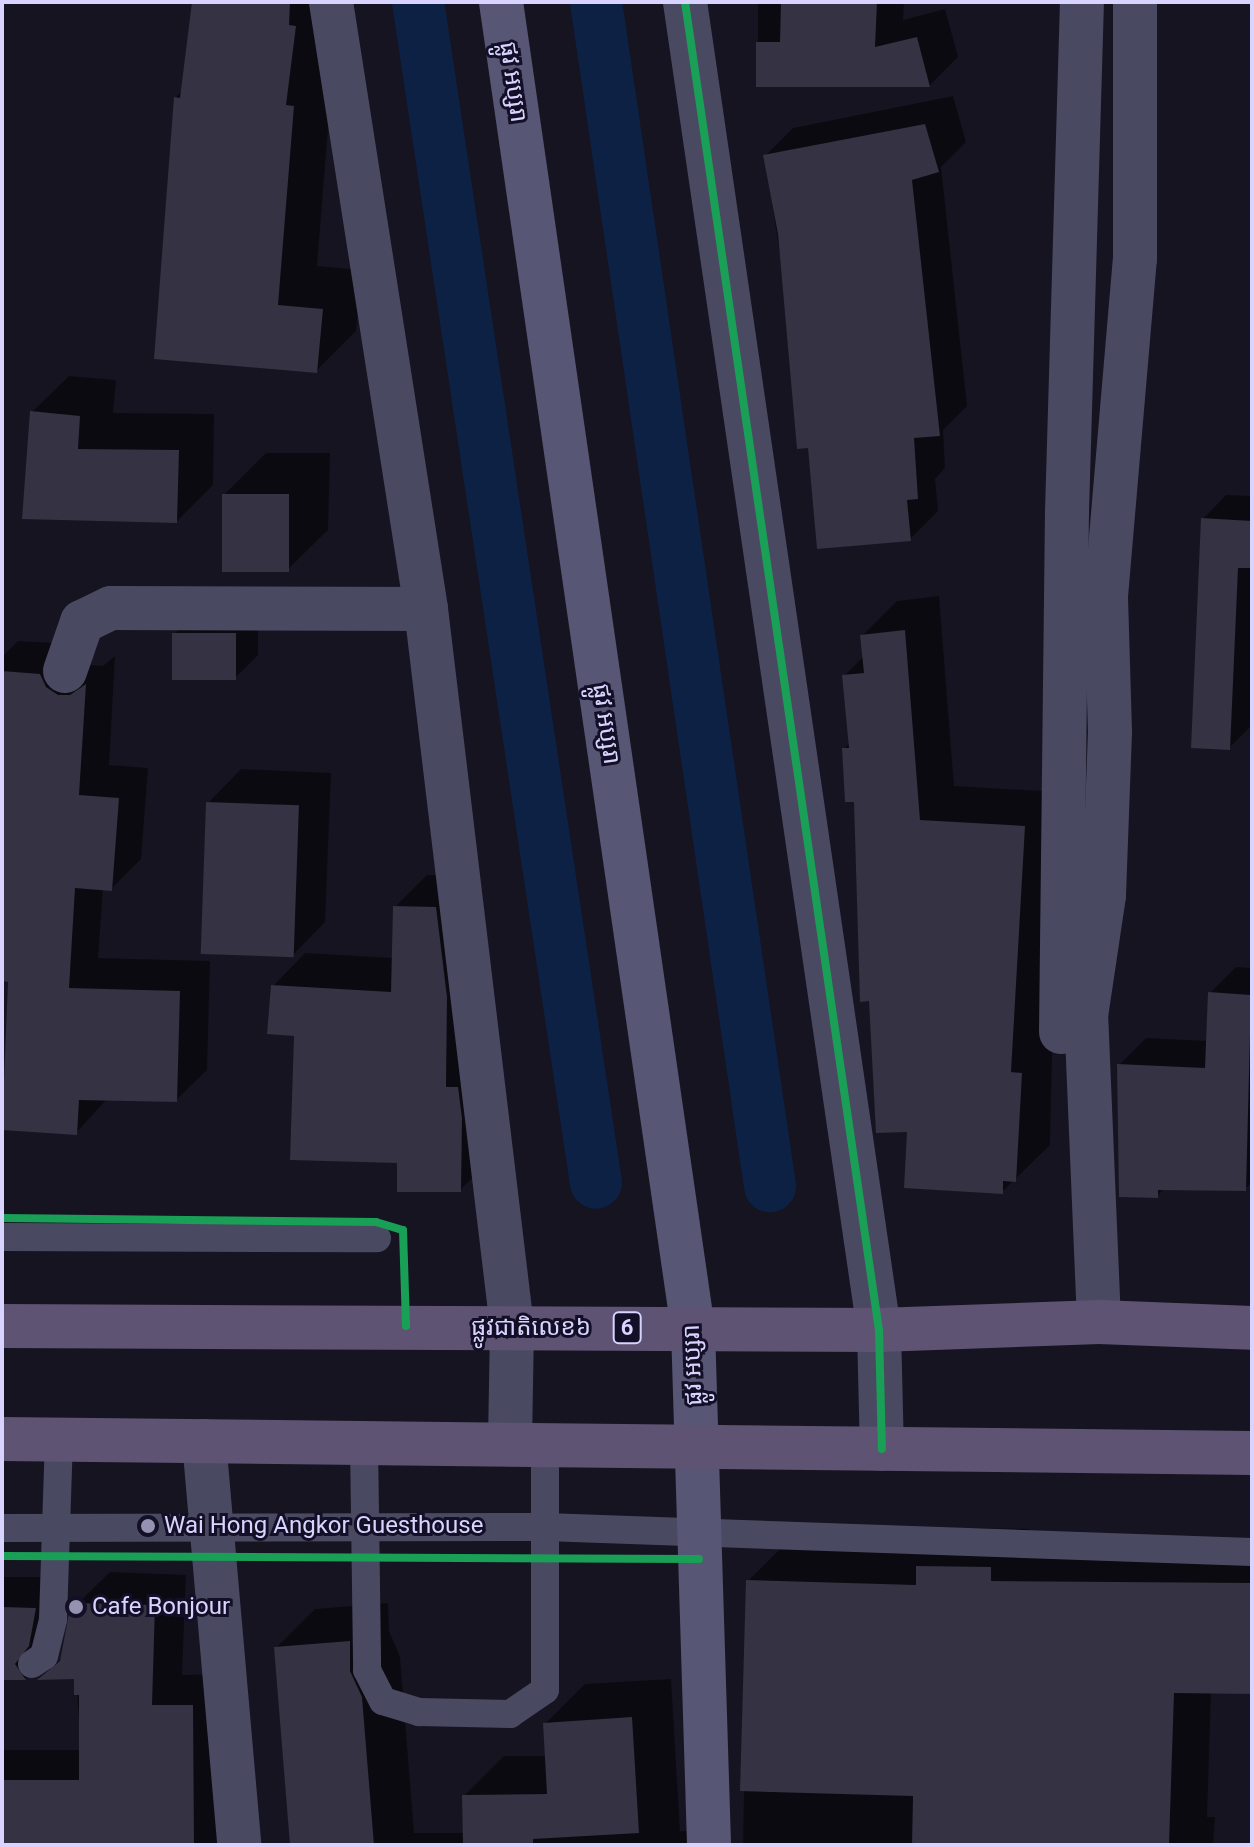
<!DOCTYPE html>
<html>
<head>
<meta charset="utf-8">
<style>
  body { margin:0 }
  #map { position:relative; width:1254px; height:1847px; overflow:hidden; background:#161421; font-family:Roboto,"Noto Sans Khmer",sans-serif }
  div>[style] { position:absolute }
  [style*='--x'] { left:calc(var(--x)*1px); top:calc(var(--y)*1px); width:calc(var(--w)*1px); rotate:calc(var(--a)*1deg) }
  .shadow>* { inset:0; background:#0007 }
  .canal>* { height:52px; margin:-26px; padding:0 26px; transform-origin:26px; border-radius:26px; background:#0d2144 }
  .building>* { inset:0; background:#343243; transform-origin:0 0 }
  .lane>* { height:28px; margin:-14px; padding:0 14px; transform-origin:14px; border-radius:14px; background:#4a4962 }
  .street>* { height:44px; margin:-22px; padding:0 22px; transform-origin:22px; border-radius:22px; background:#4a4962 }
  .secondary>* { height:44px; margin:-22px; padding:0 22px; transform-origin:22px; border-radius:22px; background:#575674 }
  .primary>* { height:44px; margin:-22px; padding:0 22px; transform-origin:22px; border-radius:22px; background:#5e5373 }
  .cycleway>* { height:8px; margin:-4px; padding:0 4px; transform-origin:4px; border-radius:4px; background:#1a9f57 }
  .dots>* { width:22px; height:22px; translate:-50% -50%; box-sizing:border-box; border:4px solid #130f26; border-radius:50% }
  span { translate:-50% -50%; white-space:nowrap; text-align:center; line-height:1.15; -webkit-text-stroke:6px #130f26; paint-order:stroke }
  .shield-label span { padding:2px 6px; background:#130f26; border:2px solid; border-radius:6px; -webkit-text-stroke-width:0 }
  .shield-label { font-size:22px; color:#d9d4ff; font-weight:700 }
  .street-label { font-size:24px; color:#d9d4ff }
  .poi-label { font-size:24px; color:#d9d4ff }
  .left { translate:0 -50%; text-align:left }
  .frame { position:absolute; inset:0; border:4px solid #d9d4ff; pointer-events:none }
</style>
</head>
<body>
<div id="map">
  <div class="shadow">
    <i style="clip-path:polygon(193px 2px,333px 2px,333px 66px,317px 266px,362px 270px,356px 331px,316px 371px,157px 357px,175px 98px,182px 91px)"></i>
    <i style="clip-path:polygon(758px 2px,904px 2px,903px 20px,945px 9px,958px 57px,930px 85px,758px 85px)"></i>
    <i style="clip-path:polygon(953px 96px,966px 142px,941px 167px,967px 406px,943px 430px,945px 468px,935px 479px,938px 511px,910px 539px,809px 446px,765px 156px,793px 128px)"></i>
    <i style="clip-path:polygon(69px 376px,116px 380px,113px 413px,214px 414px,213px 485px,177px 521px,24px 517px,32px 412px)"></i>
    <i style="clip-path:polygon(266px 453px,330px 453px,328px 530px,286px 571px,224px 495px)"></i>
    <i style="clip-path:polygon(1226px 495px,1252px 496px,1252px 725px,1229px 748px,1203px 519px)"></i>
    <i style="clip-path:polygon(939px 596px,954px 786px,1058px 792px,1050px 1145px,1002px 1192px,909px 1130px,871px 999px,856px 800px,844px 749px,850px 742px,844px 676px,864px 656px,862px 636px,897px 601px)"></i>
    <i style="clip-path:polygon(198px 611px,258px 611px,258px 655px,235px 678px,174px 634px)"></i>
    <i style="clip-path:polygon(18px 641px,71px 644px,89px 665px,103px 666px,115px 656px,109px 765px,148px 768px,141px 859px,111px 889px,103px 888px,98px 958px,210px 961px,207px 1070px,176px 1100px,107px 1099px,76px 1133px,2px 1128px,10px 980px,2px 979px,2px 657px)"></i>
    <i style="clip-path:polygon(241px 769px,331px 773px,325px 922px,292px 956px,208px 803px)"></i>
    <i style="clip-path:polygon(427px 875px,469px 875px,493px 1157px,460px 1190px,399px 1161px,296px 1034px,273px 986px,305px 953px,394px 958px,395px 907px)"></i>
    <i style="clip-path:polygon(1236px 967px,1252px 968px,1252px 1182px,1245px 1189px,1165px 1188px,1157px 1196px,1119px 1065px,1146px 1038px,1208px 1041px,1210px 993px)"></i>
    <i style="clip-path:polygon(957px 1528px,1029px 1529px,1029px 1543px,1252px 1546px,1252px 1692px,1211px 1691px,1207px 1817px,1215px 1817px,1213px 1845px,743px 1845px,748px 1581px,787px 1542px)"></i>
    <i style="clip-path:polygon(110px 1572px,186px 1575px,182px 1675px,224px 1674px,224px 1845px,2px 1845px,2px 1750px,81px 1750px,76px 1677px,42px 1678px,63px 1657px,72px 1609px)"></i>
    <i style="clip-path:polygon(2px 1577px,66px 1577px,56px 1647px,26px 1678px,2px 1678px)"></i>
    <i style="clip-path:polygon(388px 1603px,389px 1631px,400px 1657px,414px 1833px,465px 1833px,464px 1796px,504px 1756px,547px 1756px,545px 1724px,585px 1684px,671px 1679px,680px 1831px,691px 1831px,692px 1845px,292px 1845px,276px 1648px,315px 1609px)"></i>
  </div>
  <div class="canal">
    <i style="--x:418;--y:2;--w:1194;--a:81.43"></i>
    <i style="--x:596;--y:2;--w:1197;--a:81.64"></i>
  </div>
  <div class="building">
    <i style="clip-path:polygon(192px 2px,290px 2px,289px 25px,296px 26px,286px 105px,294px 106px,278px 305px,323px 309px,317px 373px,154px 359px,174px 97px,180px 98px)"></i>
    <i style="clip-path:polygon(781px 2px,877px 2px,875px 47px,917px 37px,930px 87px,756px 87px,756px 42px,780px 42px)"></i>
    <i style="clip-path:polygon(925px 124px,939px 172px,912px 180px,940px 436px,914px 438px,918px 499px,907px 500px,911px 541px,817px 549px,808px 448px,797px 449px,778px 234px,763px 155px)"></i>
    <i style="clip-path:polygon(30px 411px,80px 416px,78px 449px,179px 450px,177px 523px,22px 519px)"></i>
    <i style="left:222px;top:494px;width:67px;height:78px"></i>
    <i style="clip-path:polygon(1201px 518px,1252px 521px,1252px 568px,1238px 568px,1230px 750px,1191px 748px)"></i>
    <i style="clip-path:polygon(905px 630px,920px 820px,1025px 826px,1011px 1072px,1022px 1073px,1016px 1182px,1003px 1181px,1003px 1194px,904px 1188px,907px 1132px,876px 1133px,869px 1001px,860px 1002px,854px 802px,845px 802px,842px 748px,849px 748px,842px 675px,864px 673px,860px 635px)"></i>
    <i style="left:172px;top:633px;width:64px;height:47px"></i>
    <i style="clip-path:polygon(2px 671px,40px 674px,46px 687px,58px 695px,70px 695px,86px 684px,79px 795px,119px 798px,112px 891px,75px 888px,69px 988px,180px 991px,177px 1102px,79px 1100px,77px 1135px,2px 1130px,8px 982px,2px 981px)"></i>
    <i style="left:206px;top:802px;width:93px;height:152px;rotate:2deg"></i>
    <i style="clip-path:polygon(393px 906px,436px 907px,447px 997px,446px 1087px,458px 1087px,462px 1118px,461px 1192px,397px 1192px,397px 1163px,290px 1160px,294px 1036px,267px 1034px,271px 985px,391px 992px)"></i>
    <i style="clip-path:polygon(1208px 992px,1251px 995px,1246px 1191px,1158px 1190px,1158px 1198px,1119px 1197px,1117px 1064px,1205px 1068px)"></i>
    <i style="clip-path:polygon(916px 1566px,991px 1567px,991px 1581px,1252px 1583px,1252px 1694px,1174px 1693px,1169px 1845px,912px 1845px,913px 1796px,740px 1791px,746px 1580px,916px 1585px)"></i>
    <i style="clip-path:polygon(77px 1603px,155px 1605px,152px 1705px,193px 1705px,194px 1845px,2px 1845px,2px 1780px,79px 1780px,79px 1695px,74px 1695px,74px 1679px,37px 1680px,60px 1661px,70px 1608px)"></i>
    <i style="clip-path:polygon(2px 1607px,36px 1608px,29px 1646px,15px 1664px,26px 1680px,2px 1680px)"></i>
    <i style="clip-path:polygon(350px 1641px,350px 1671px,362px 1697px,374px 1845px,290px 1845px,274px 1647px)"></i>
    <i style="clip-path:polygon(632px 1717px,639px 1833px,533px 1839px,533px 1845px,463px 1845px,462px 1795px,547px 1794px,543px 1723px)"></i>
  </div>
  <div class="lane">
    <i style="--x:2;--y:1237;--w:375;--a:0.2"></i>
    <i style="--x:364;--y:1443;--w:227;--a:89.2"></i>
    <i style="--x:367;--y:1670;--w:35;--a:63"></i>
    <i style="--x:383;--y:1701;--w:38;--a:17"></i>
    <i style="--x:419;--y:1712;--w:91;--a:1.3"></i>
    <i style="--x:510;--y:1714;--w:42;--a:-34.4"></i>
    <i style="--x:545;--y:1690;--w:245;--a:-90"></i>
    <i style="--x:2;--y:1528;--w:543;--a:-0.11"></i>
    <i style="--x:545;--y:1527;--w:707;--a:2.03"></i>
    <i style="--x:32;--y:1664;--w:14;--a:-34"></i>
    <i style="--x:44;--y:1656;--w:38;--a:-76"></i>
    <i style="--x:53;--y:1619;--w:179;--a:-88.1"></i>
  </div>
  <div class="street">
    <i style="--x:331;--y:2;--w:614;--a:81.1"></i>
    <i style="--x:426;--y:609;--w:723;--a:83.17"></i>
    <i style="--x:512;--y:1327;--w:117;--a:91"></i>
    <i style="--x:685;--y:2;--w:1342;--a:81.69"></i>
    <i style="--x:879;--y:1330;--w:119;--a:88.6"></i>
    <i style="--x:65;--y:671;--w:52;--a:-70.9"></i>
    <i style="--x:82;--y:622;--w:32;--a:-26"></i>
    <i style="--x:111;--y:608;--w:315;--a:0.2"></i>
    <i style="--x:1061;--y:1032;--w:520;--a:-89.34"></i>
    <i style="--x:1067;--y:512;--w:510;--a:-88.32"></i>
    <i style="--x:1099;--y:1322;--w:306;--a:-92.4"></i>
    <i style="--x:1086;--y:1016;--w:122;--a:-81.5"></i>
    <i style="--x:1104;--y:895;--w:163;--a:-87.9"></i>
    <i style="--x:1110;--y:732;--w:136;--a:-91.7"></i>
    <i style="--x:1106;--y:596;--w:338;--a:-85.1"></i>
    <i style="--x:1135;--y:259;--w:257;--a:-90"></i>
    <i style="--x:204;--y:1441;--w:406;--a:85"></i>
  </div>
  <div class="secondary">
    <i style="--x:501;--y:2;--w:1341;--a:81.77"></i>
    <i style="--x:693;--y:1329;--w:516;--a:88.22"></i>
  </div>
  <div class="primary">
    <i style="--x:2;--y:1326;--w:877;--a:0.26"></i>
    <i style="--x:879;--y:1330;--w:220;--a:-2.1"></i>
    <i style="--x:1099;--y:1322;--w:153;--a:2.2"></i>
    <i style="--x:2;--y:1439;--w:1250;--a:0.64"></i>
  </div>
  <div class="cycleway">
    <i style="--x:685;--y:2;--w:1342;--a:81.69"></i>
    <i style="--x:879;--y:1330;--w:119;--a:88.6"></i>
    <i style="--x:2;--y:1218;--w:374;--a:0.6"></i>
    <i style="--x:376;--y:1222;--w:28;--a:17"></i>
    <i style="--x:403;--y:1230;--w:96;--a:88.2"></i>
    <i style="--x:2;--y:1556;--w:697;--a:0.25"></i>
  </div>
  <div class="dots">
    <i style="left:148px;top:1526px;background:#9591b1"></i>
    <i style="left:76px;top:1607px;background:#9591b1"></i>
  </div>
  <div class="shield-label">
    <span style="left:627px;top:1328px">6</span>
  </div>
  <div class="street-label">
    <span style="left:513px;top:82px;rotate:82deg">ផ្លូវ អប្សរា</span>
    <span style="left:606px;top:724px;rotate:82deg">ផ្លូវ អប្សរា</span>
    <span style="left:531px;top:1328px">ផ្លូវជាតិលេខ៦</span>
    <span style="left:693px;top:1365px;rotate:-92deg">ផ្លូវ អប្សរា</span>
  </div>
  <div class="poi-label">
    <span class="left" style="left:164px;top:1526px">Wai Hong Angkor Guesthouse</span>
    <span class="left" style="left:92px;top:1607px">Cafe Bonjour</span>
  </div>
  <div class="frame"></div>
</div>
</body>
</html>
